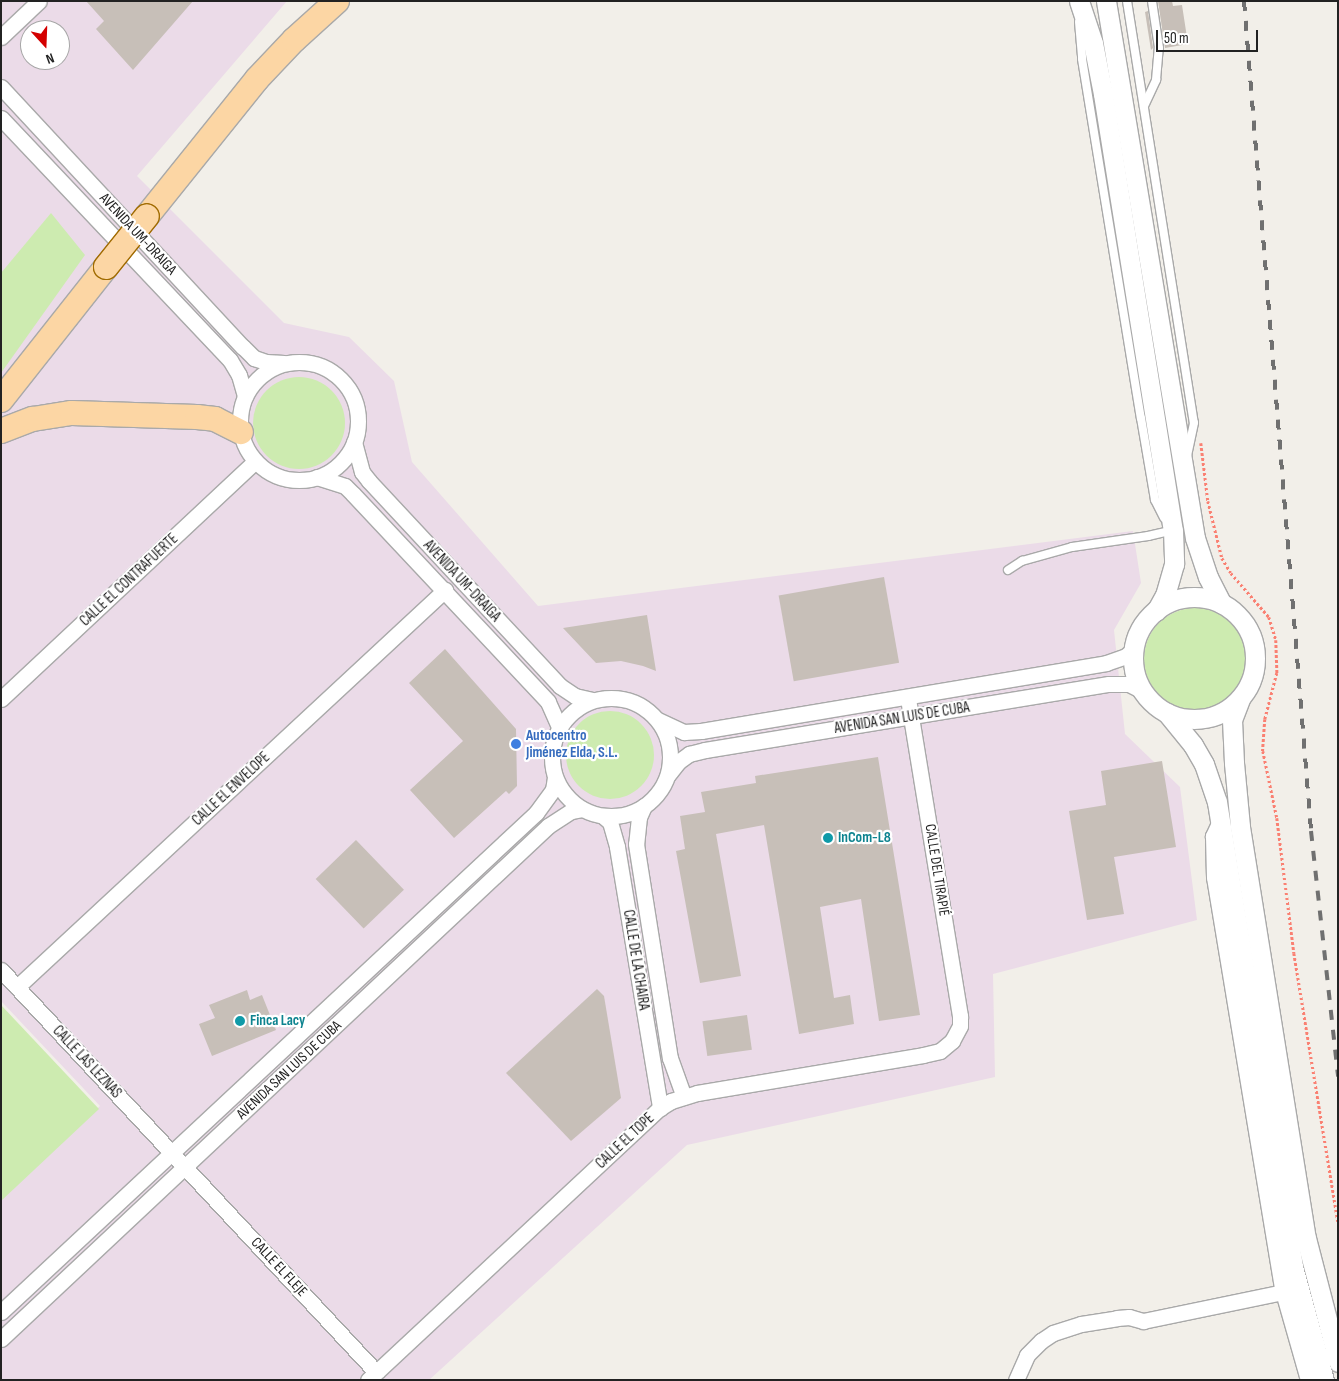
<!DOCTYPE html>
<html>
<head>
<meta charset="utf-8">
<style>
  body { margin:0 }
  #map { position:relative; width:1339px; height:1381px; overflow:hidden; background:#f2efe9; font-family:"Sofia Sans Condensed",sans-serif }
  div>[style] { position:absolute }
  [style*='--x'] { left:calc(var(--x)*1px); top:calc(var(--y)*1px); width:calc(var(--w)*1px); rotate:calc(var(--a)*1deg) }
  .industrial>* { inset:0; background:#ebdbe8 }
  .grass>* { inset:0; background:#cdebb0 }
  .round { border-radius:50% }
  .building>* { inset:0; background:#c7bfb8; transform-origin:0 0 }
  .path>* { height:2.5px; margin-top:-1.25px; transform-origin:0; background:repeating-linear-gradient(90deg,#fa8072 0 2.5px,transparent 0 5px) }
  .roads { filter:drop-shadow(1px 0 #a9a9a9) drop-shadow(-1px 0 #a9a9a9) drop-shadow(0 1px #a9a9a9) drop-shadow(0 -1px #a9a9a9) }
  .service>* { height:8px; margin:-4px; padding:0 4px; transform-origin:4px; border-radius:4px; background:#fff }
  .minor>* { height:15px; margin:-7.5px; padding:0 7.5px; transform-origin:7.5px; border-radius:7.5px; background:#fff }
  .minor>.ring { margin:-7.5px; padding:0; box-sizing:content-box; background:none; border:15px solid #fff; border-radius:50% }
  .tertiary>* { height:19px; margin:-9.5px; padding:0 9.5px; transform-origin:9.5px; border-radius:9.5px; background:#fff }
  .tertiary>.ring { margin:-9.5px; padding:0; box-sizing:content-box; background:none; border:19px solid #fff; border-radius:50% }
  .primary>* { height:24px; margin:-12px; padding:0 12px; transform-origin:12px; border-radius:12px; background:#fcd6a4 }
  .rail>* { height:4px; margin-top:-2px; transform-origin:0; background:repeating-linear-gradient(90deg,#707070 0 10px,transparent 0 20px) }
  .bridges { filter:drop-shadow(1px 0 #a06b00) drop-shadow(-1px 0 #a06b00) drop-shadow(0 1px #a06b00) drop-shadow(0 -1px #a06b00) }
  .primary-bridge>* { height:24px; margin:-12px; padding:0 12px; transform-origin:12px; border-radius:12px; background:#fcd6a4 }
  .dots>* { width:14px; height:14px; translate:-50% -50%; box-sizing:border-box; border:2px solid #fff; border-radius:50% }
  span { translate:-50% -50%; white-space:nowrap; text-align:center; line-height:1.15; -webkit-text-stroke:4.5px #fff; paint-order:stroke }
  .street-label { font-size:15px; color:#222 }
  .shop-label { font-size:15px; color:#366cbe; font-weight:700 }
  .left { translate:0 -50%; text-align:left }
  .culture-label { font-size:15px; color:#0d838f; font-weight:700 }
  .frame { position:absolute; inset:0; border:2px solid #222; pointer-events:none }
  .north { position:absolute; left:20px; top:20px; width:50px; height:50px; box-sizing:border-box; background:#fff; border:1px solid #a7a7a7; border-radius:50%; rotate:160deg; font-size:14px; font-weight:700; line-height:20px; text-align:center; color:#222 }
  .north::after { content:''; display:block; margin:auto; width:18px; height:22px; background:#d40000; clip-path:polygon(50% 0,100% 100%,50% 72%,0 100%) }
  .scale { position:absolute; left:1156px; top:30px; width:102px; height:22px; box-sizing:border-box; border:2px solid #222; border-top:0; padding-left:6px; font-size:15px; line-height:18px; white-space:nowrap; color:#222; -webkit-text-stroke:4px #fff; paint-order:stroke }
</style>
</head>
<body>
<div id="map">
  <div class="industrial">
    <i style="clip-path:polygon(evenodd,1px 1px,287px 1px,137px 176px,284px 323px,349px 337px,394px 381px,412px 462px,538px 606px,1133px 531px,1141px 583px,1114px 630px,1125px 734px,1180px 787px,1197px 920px,993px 974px,995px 1077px,687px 1145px,429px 1380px,1px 1380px,1px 1198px,100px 1106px,1px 1001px,1px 1px,30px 30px,60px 30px,60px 60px,30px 60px,30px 30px)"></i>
  </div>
  <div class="grass">
    <i style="clip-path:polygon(51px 213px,85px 255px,1px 373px,1px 273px)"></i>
    <i class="round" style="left:253px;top:377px;width:92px;height:92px"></i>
    <i class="round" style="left:1144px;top:608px;width:102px;height:102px"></i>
    <i class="round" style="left:566px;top:711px;width:88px;height:88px"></i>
    <i style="clip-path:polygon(1px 1005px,99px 1109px,1px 1201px)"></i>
  </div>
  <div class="building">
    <i style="clip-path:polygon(86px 1px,193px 1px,133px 70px,96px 29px,104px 21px)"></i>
    <i style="clip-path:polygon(1158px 1px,1172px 1px,1173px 6px,1182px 5px,1188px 44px,1165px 48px)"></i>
    <i style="clip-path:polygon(1148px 11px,1153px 48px,1151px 50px,1145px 12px)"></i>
    <i style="left:884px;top:577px;width:87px;height:107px;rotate:80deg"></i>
    <i style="clip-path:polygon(647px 615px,656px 671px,643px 666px,621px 661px,596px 663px,563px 628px)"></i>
    <i style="clip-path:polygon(445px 649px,516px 729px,517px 786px,509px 794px,506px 791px,454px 838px,410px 790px,463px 741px,409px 683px)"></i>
    <i style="clip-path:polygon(878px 757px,920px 1015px,879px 1021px,861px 899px,820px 907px,834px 998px,850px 995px,854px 1024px,799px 1034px,764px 825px,716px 834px,741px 976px,700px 983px,676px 851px,685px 849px,680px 816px,705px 812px,701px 792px,756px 783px,755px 776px)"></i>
    <i style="clip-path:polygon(1162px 761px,1176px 847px,1114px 857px,1124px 914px,1087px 920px,1069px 811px,1106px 805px,1101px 771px)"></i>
    <i style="left:356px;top:840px;width:69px;height:56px;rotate:46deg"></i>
    <i style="clip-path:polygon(597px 989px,604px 996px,621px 1098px,571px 1141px,506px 1073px)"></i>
    <i style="clip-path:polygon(247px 990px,250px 1000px,262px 995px,276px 1030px,212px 1056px,199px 1024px,215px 1018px,209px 1005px)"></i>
    <i style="left:747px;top:1015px;width:35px;height:45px;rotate:82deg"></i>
  </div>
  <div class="path">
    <i style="--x:1201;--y:443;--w:58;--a:83.1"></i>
    <i style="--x:1208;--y:501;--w:59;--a:76.2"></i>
    <i style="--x:1222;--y:558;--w:17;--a:59"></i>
    <i style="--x:1231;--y:573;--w:58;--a:49.2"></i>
    <i style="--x:1269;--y:617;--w:24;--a:73"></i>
    <i style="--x:1276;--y:640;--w:33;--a:88"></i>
    <i style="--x:1277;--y:673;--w:48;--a:104.6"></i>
    <i style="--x:1265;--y:719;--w:32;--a:94"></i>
    <i style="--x:1263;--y:751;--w:68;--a:78.2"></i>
    <i style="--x:1277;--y:818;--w:136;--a:82.8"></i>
    <i style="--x:1294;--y:953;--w:272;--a:80.7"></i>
  </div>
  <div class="roads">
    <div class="service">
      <i style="--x:1127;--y:1;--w:427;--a:81"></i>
      <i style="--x:1194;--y:423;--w:33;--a:102"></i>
      <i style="--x:1079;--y:22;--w:37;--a:85"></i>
      <i style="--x:1082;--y:59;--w:364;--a:80.7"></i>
      <i style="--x:1141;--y:418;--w:83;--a:80.3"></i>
      <i style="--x:1155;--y:500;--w:20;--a:63"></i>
      <i style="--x:1144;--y:106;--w:29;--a:-65"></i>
      <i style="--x:1156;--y:80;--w:32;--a:-85"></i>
      <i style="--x:1159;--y:48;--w:48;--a:-98.5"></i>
      <i style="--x:1008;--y:570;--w:17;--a:-33"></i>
      <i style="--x:1022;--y:561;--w:52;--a:-15.6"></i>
      <i style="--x:1072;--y:547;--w:77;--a:-8.2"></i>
      <i style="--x:1148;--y:536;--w:26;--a:-13"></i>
    </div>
    <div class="minor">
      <i style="--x:1;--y:37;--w:52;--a:-43.5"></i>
      <i style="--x:1;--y:87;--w:355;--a:47.1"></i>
      <i style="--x:243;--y:347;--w:16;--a:45"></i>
      <i style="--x:254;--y:358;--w:13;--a:18"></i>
      <i style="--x:266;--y:362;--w:18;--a:3"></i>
      <i style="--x:1;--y:118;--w:333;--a:46.6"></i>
      <i style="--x:230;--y:360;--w:17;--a:59"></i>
      <i style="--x:239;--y:375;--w:22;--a:74"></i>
      <i class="ring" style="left:240px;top:362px;width:103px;height:103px"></i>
      <i style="--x:354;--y:442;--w:31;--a:75"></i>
      <i style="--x:362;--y:472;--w:11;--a:52"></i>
      <i style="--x:369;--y:481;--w:280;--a:47"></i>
      <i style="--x:560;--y:686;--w:18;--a:34"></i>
      <i style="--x:575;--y:696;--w:17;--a:13"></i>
      <i style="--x:317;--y:477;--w:29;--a:18"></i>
      <i style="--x:345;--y:486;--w:11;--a:45"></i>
      <i style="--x:353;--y:494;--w:285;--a:46.8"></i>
      <i style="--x:548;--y:702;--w:27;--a:66"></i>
      <i class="ring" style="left:552px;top:698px;width:103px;height:103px"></i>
      <i style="--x:1;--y:699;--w:348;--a:-43.1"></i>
      <i style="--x:658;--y:720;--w:29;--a:25"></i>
      <i style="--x:684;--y:732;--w:17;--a:-3"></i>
      <i style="--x:701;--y:731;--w:411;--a:-9.5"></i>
      <i style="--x:1106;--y:663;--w:21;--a:-19"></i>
      <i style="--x:1126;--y:656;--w:11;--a:-41"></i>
      <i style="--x:668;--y:775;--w:16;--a:-52"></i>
      <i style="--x:678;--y:762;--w:14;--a:-36"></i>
      <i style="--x:689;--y:754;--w:16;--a:-14"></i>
      <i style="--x:705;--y:750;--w:409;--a:-9.3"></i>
      <i style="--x:1109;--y:684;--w:20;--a:0"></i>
      <i style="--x:1129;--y:684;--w:16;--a:27"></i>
      <i style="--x:644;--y:806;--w:12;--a:114"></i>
      <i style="--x:639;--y:817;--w:27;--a:96"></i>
      <i style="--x:636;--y:844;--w:217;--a:81"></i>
      <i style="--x:670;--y:1058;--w:41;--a:70.3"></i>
      <i style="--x:603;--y:816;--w:9;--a:41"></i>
      <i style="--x:610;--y:822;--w:26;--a:74"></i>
      <i style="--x:617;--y:847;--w:265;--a:80.6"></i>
      <i style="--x:1220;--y:821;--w:17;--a:115"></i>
      <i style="--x:1213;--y:836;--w:41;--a:88.6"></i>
      <i style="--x:1214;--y:877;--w:421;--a:80.6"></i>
      <i style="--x:1283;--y:1292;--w:91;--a:74.1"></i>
      <i style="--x:1;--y:970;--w:550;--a:46.99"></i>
      <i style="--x:17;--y:987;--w:584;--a:-42.85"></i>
      <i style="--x:1;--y:1312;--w:732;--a:-43.01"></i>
      <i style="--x:536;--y:813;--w:29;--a:-54"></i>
      <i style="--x:553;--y:790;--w:12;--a:-81"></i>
      <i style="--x:1;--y:1339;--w:750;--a:-43.16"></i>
      <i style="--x:548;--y:826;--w:27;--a:-33"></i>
      <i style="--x:571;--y:811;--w:11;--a:-10"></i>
      <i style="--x:368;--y:1380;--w:399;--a:-43"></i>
      <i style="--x:660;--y:1108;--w:13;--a:-32"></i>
      <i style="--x:671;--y:1101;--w:27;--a:-17"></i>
      <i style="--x:697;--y:1093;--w:229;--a:-9.5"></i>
      <i style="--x:923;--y:1055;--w:17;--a:-13"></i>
      <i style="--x:940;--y:1051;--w:16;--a:-40"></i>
      <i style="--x:952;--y:1041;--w:17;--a:-62"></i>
      <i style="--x:960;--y:1026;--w:10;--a:-90"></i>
      <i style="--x:960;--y:1016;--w:323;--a:-99.3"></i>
      <i style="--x:1016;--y:1380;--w:27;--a:-66"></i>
      <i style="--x:1027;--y:1355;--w:20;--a:-45"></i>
      <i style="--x:1041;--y:1341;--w:14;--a:-34"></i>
      <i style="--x:1053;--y:1333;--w:29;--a:-18"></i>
      <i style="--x:1081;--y:1324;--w:36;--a:-9"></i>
      <i style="--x:1117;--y:1318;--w:12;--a:-5"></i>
      <i style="--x:1129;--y:1317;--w:15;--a:16"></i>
      <i style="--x:1143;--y:1321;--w:143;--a:-11.7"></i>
    </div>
    <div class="tertiary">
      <i style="--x:1079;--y:1;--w:44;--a:71.6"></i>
      <i style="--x:1093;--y:43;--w:52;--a:78.9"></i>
      <i style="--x:1103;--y:94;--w:442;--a:80.9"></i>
      <i style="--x:1173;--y:530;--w:34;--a:88"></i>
      <i style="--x:1174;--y:564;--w:32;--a:106"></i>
      <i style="--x:1165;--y:595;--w:18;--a:119"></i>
      <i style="--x:1106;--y:1;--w:544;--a:80.59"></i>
      <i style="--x:1195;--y:538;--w:41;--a:71.6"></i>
      <i style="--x:1208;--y:577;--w:30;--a:63"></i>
      <i class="ring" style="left:1133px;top:597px;width:103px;height:103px"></i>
      <i style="--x:1240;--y:699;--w:22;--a:111"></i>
      <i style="--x:1232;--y:720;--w:43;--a:87.3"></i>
      <i style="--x:1234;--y:763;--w:64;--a:84.6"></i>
      <i style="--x:1240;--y:827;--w:416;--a:80.9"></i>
      <i style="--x:1306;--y:1238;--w:128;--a:75.5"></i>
      <i style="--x:1167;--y:713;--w:41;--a:50.9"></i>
      <i style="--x:1193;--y:745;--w:22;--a:60"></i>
      <i style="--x:1204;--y:764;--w:40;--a:71.1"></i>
      <i style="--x:1217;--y:802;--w:471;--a:80.7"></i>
      <i style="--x:1293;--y:1267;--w:117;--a:74.7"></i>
    </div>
    <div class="primary">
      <i style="--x:147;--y:216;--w:176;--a:-51.2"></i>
      <i style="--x:257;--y:79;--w:54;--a:-46.5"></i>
      <i style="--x:294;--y:40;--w:58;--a:-42.2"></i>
      <i style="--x:1;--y:400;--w:169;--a:-51.7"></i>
      <i style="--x:1;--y:431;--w:34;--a:-21"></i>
      <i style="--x:33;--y:419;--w:39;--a:-9"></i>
      <i style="--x:72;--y:413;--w:125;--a:1.8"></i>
      <i style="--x:197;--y:417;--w:18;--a:6"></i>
      <i style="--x:215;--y:419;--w:29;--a:27"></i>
    </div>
  </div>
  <div class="rail">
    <i style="--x:1244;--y:1;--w:833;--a:85.38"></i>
    <i style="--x:1311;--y:831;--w:247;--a:83.7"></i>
  </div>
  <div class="bridges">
    <div class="primary-bridge">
      <i style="--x:106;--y:267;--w:65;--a:-51.2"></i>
    </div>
  </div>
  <div class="dots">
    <i style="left:516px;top:744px;background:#3f7fe0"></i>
    <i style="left:828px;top:838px;background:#0f9aa8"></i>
    <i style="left:240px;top:1021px;background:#0f9aa8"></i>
  </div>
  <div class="street-label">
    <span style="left:138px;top:234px;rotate:47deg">AVENIDA UM-DRAIGA</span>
    <span style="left:129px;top:580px;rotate:-43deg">CALLE EL CONTRAFUERTE</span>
    <span style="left:462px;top:581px;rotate:47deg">AVENIDA UM-DRAIGA</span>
    <span style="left:902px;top:718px;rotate:-9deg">AVENIDA SAN LUIS DE CUBA</span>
    <span style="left:231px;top:789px;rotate:-43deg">CALLE EL ENVELOPE</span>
    <span style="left:937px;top:870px;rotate:81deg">CALLE DEL TIRAPIÉ</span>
    <span style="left:636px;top:960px;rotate:81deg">CALLE DE LA CHAIRA</span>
    <span style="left:87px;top:1062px;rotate:47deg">CALLE LAS LEZNAS</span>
    <span style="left:289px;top:1070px;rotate:-43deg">AVENIDA SAN LUIS DE CUBA</span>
    <span style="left:625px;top:1141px;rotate:-43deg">CALLE EL TOPE</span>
    <span style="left:279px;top:1267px;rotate:47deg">CALLE EL FLEJE</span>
  </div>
  <div class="shop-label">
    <span class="left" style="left:526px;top:744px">Autocentro<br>Jiménez Elda, S.L.</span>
  </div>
  <div class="culture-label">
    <span class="left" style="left:838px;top:838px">InCom-L8</span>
    <span class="left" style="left:250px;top:1021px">Finca Lacy</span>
  </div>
  <div class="frame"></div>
  <div class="north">N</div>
  <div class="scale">50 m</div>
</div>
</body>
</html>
